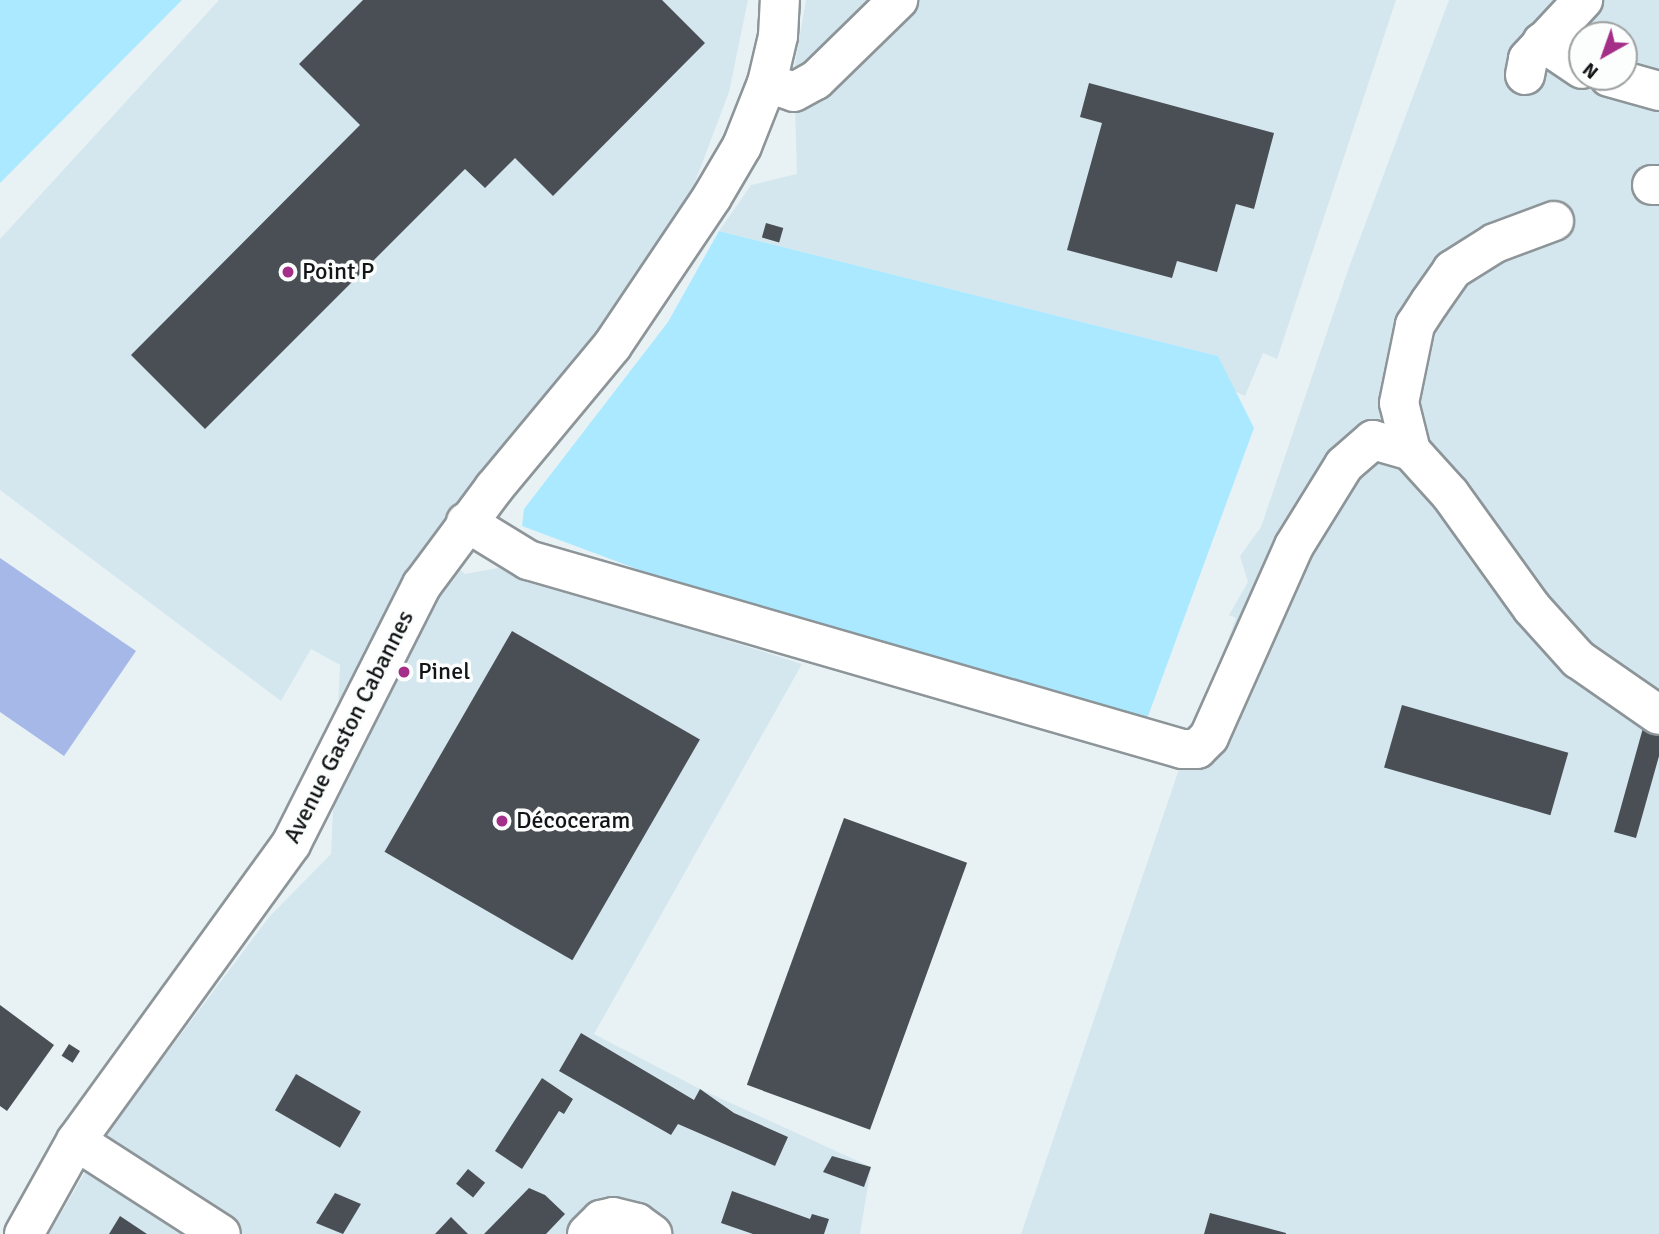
<!DOCTYPE html>
<html>
<head>
<meta charset="utf-8">
<style>
  body { margin:0 }
  #map { position:relative; width:1659px; height:1234px; overflow:hidden; background:#e8f2f5; font-family:Signika,sans-serif }
  div>[style] { position:absolute }
  [style*='--x'] { left:calc(var(--x)*1px); top:calc(var(--y)*1px); width:calc(var(--w)*1px); rotate:calc(var(--a)*1deg) }
  .built>* { inset:0; background:#d5e7ee }
  .green>* { inset:0; background:#aae9ff }
  .water>* { inset:0; background:#a5b8e7 }
  .building>* { inset:0; background:#494f54; transform-origin:0 0 }
  .roads { filter:drop-shadow(2px 0 #8d9599) drop-shadow(-2px 0 #8d9599) drop-shadow(0 2px #8d9599) drop-shadow(0 -2px #8d9599) }
  .minor>* { height:38px; margin:-19px; padding:0 19px; transform-origin:19px; border-radius:19px; background:#fff }
  .major>* { height:38px; margin:-19px; padding:0 19px; transform-origin:19px; border-radius:19px; background:#fff }
  .dots>* { width:19px; height:19px; translate:-50% -50%; box-sizing:border-box; border:4px solid #fcfefe; border-radius:50% }
  span { translate:-50% -50%; white-space:nowrap; text-align:center; line-height:1.15; -webkit-text-stroke:7px #fcfefe; paint-order:stroke }
  .poi-label { font-size:24px; color:#121516 }
  .left { translate:0 -50%; text-align:left }
  .street-label { font-size:24px; color:#121516 }
  .north { position:absolute; left:1568px; top:21px; width:70px; height:70px; box-sizing:border-box; background:#fcfefe; border:2px solid #9ea1a1; border-radius:50%; rotate:220deg; font-size:19px; font-weight:700; line-height:28px; text-align:center; color:#121516 }
  .north::after { content:''; display:block; margin:auto; width:24px; height:32px; background:#a42f89; clip-path:polygon(50% 0,100% 100%,50% 72%,0 100%) }
</style>
</head>
<body>
<div id="map">
  <div class="built">
    <i style="clip-path:polygon(219px 0,748px 0,729px 92px,694px 185px,634px 281px,556px 390px,431px 543px,465px 574px,498px 568px,802px 664px,594px 1034px,700px 1089px,871px 1167px,860px 1234px,49px 1234px,112px 1126px,270px 916px,331px 854px,340px 665px,311px 649px,281px 701px,0 490px,0 239px)"></i>
    <i style="clip-path:polygon(806px 0,1396px 0,1277px 359px,1263px 353px,1245px 396px,1234px 391px,1218px 356px,719px 231px,751px 185px,797px 174px,795px 109px,816px 80px,794px 69px)"></i>
    <i style="clip-path:polygon(evenodd,1449px 0,1659px 0,1659px 1234px,1021px 1234px,1178px 772px,1236px 618px,1229px 615px,1248px 582px,1240px 556px,1261px 527px,1348px 270px,1449px 0,1582px 35px,1624px 35px,1624px 77px,1582px 77px,1582px 35px)"></i>
  </div>
  <div class="green">
    <i style="clip-path:polygon(0 0,182px 0,0 183px)"></i>
    <i style="clip-path:polygon(719px 231px,1218px 356px,1254px 428px,1144px 727px,763px 616px,522px 526px,524px 509px,668px 322px)"></i>
  </div>
  <div class="water">
    <i style="clip-path:polygon(0 558px,136px 651px,64px 756px,0 712px)"></i>
  </div>
  <div class="building">
    <i style="clip-path:polygon(363px 0,662px 0,705px 43px,553px 196px,515px 158px,485px 188px,465px 169px,205px 429px,131px 355px,360px 125px,299px 64px)"></i>
    <i style="clip-path:polygon(1089px 83px,1274px 133px,1254px 209px,1236px 204px,1217px 272px,1177px 261px,1172px 278px,1067px 250px,1102px 123px,1080px 117px)"></i>
    <i style="left:766px;top:223px;width:18px;height:15px;rotate:16deg"></i>
    <i style="left:512px;top:631px;width:217px;height:255px;rotate:30deg"></i>
    <i style="left:1402px;top:705px;width:173px;height:65px;rotate:16deg"></i>
    <i style="clip-path:polygon(1643px 728px,1659px 732px,1659px 756px,1636px 838px,1614px 832px)"></i>
    <i style="left:844px;top:818px;width:131px;height:284px;rotate:20deg"></i>
    <i style="clip-path:polygon(0 1005px,54px 1045px,7px 1111px,0 1106px)"></i>
    <i style="clip-path:polygon(581px 1033px,694px 1100px,700px 1089px,734px 1113px,788px 1137px,775px 1166px,678px 1124px,671px 1135px,559px 1071px)"></i>
    <i style="left:69px;top:1044px;width:13px;height:14px;rotate:32deg"></i>
    <i style="left:296px;top:1074px;width:75px;height:42px;rotate:30deg"></i>
    <i style="clip-path:polygon(542px 1078px,573px 1099px,564px 1114px,559px 1111px,522px 1169px,495px 1151px)"></i>
    <i style="clip-path:polygon(832px 1156px,871px 1167px,864px 1187px,823px 1172px)"></i>
    <i style="left:468px;top:1169px;width:22px;height:19px;rotate:39deg"></i>
    <i style="clip-path:polygon(529px 1188px,545px 1195px,565px 1214px,546px 1234px,484px 1234px)"></i>
    <i style="clip-path:polygon(732px 1191px,810px 1219px,812px 1214px,829px 1219px,824px 1234px,753px 1234px,721px 1223px)"></i>
    <i style="clip-path:polygon(335px 1193px,361px 1204px,343px 1234px,316px 1223px)"></i>
    <i style="clip-path:polygon(1210px 1213px,1286px 1233px,1286px 1234px,1204px 1234px)"></i>
    <i style="clip-path:polygon(120px 1216px,147px 1234px,109px 1234px)"></i>
    <i style="clip-path:polygon(451px 1217px,468px 1234px,435px 1234px)"></i>
  </div>
  <div class="roads">
    <div class="minor">
      <i style="--x:1542;--y:42;--w:48;--a:34"></i>
      <i style="--x:1525;--y:75;--w:16;--a:-79"></i>
      <i style="--x:1528;--y:59;--w:81;--a:-47"></i>
      <i style="--x:1609;--y:77;--w:52;--a:15.6"></i>
      <i style="--x:767;--y:83;--w:28;--a:18"></i>
      <i style="--x:794;--y:92;--w:25;--a:-29"></i>
      <i style="--x:816;--y:80;--w:115;--a:-44.3"></i>
      <i style="--x:1652;--y:185;--w:7;--a:0"></i>
      <i style="--x:1411;--y:451;--w:49;--a:-104"></i>
      <i style="--x:1399;--y:403;--w:80;--a:-78.4"></i>
      <i style="--x:1415;--y:325;--w:27;--a:-57"></i>
      <i style="--x:1430;--y:302;--w:39;--a:-55"></i>
      <i style="--x:1452;--y:270;--w:51;--a:-32.1"></i>
      <i style="--x:1495;--y:243;--w:63;--a:-20.4"></i>
      <i style="--x:466;--y:522;--w:73;--a:31.5"></i>
      <i style="--x:528;--y:560;--w:681;--a:16.12"></i>
      <i style="--x:1182;--y:749;--w:15;--a:0"></i>
      <i style="--x:1197;--y:749;--w:17;--a:-45"></i>
      <i style="--x:1209;--y:737;--w:209;--a:-66"></i>
      <i style="--x:1294;--y:546;--w:95;--a:-58.3"></i>
      <i style="--x:1344;--y:465;--w:38;--a:-41"></i>
      <i style="--x:1373;--y:440;--w:40;--a:16"></i>
      <i style="--x:1411;--y:451;--w:58;--a:47.8"></i>
      <i style="--x:1450;--y:494;--w:140;--a:54.3"></i>
      <i style="--x:1532;--y:608;--w:69;--a:48"></i>
      <i style="--x:1578;--y:659;--w:98;--a:34.7"></i>
      <i style="--x:76;--y:1141;--w:172;--a:32.7"></i>
      <i style="--x:587;--y:1234;--w:20;--a:-45"></i>
      <i style="--x:601;--y:1220;--w:12;--a:-14"></i>
      <i style="--x:613;--y:1217;--w:25;--a:14"></i>
      <i style="--x:637;--y:1223;--w:19;--a:36"></i>
    </div>
    <div class="major">
      <i style="--x:24;--y:1234;--w:107;--a:-60.8"></i>
      <i style="--x:76;--y:1141;--w:367;--a:-54.1"></i>
      <i style="--x:291;--y:844;--w:290;--a:-63.2"></i>
      <i style="--x:422;--y:585;--w:121;--a:-53.4"></i>
      <i style="--x:494;--y:488;--w:185;--a:-50.3"></i>
      <i style="--x:612;--y:346;--w:179;--a:-56.1"></i>
      <i style="--x:712;--y:197;--w:59;--a:-59.5"></i>
      <i style="--x:742;--y:146;--w:68;--a:-68.4"></i>
      <i style="--x:767;--y:83;--w:48;--a:-76.8"></i>
      <i style="--x:778;--y:36;--w:36;--a:-87"></i>
    </div>
  </div>
  <div class="dots">
    <i style="left:288px;top:272px;background:#a42f89"></i>
    <i style="left:404px;top:672px;background:#a42f89"></i>
    <i style="left:502px;top:821px;background:#a42f89"></i>
  </div>
  <div class="poi-label">
    <span class="left" style="left:302px;top:272px">Point P</span>
    <span class="left" style="left:418px;top:672px">Pinel</span>
    <span class="left" style="left:516px;top:821px">Décoceram</span>
  </div>
  <div class="street-label">
    <span style="left:349px;top:727px;rotate:-63deg">Avenue Gaston Cabannes</span>
  </div>
  <div class="north">N</div>
</div>
</body>
</html>
